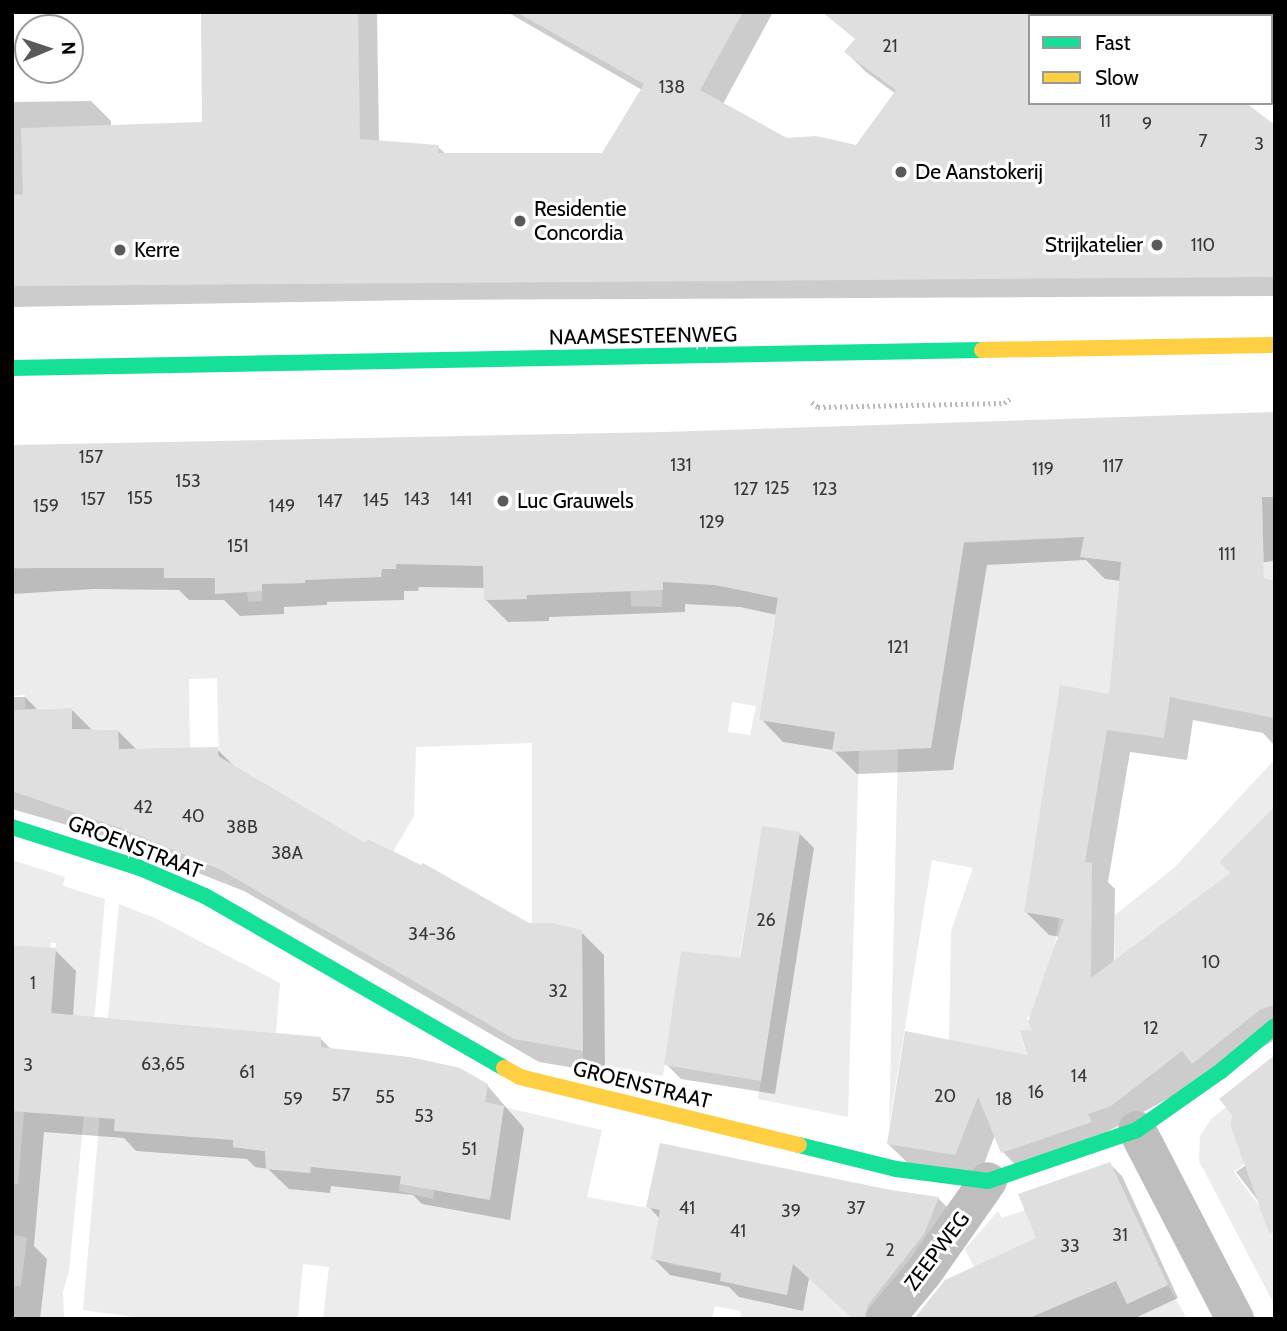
<!DOCTYPE html>
<html>
<head>
<meta charset="utf-8">
<style>
  body { margin:0 }
  #map { position:relative; width:1287px; height:1331px; overflow:hidden; background:#fff; font-family:Cabin,sans-serif }
  div>[style] { position:absolute }
  [style*='--x'] { left:calc(var(--x)*1px); top:calc(var(--y)*1px); width:calc(var(--w)*1px); rotate:calc(var(--a)*1deg) }
  .green>* { inset:0; background:#ececec }
  .shadow>* { inset:0; background:#0003 }
  .building>* { inset:0; background:#dfdfdf }
  .path>* { height:4.5px; margin-top:-2.25px; transform-origin:0; background:repeating-linear-gradient(90deg,#b9b9b9 0 2px,transparent 0 5.5px) }
  .street>* { height:38px; margin:-19px; padding:0 19px; transform-origin:19px; border-radius:19px; background:#bebebe }
  .fast>* { height:16px; margin:-8px; padding:0 8px; transform-origin:8px; border-radius:8px; background:#16e098 }
  .slow>* { height:16px; margin:-8px; padding:0 8px; transform-origin:8px; border-radius:8px; background:#ffcf43 }
  .dots>* { width:19px; height:19px; translate:-50% -50%; box-sizing:border-box; border:4px solid #fff; border-radius:50% }
  span { translate:-50% -50%; white-space:nowrap; text-align:center; line-height:1.15; -webkit-text-stroke:6px #fff; paint-order:stroke }
  .number-label { font-size:18px; color:#383838 }
  .number-label span { -webkit-text-stroke-width:0 }
  .poi-label { font-size:21px; color:#000 }
  .left { translate:0 -50%; text-align:left }
  .right { translate:-100% -50%; text-align:right }
  .street-label { font-size:21px; color:#000 }
  .frame { position:absolute; inset:0; border:14px solid #000; pointer-events:none }
  .legend { position:absolute; left:1028px; top:14px; width:245px; height:91px; box-sizing:border-box; background:#fff; border:2px solid #999; margin:0; padding:9px 12px; list-style:none; font-size:21px; color:#000 }
  .legend li { display:flex; align-items:center; gap:14px; height:35px }
  .legend b { width:35px; border:2px solid #999 }
  .north { position:absolute; left:14px; top:14px; width:70px; height:70px; box-sizing:border-box; background:#fff; border:2px solid #999; border-radius:50%; rotate:88deg; font-size:19px; font-weight:700; line-height:28px; text-align:center; color:#000 }
  .north::after { content:''; display:block; margin:auto; width:24px; height:32px; background:#595959; clip-path:polygon(50% 0,100% 100%,50% 72%,0 100%) }
</style>
</head>
<body>
<div id="map">
  <div class="green">
    <i style="clip-path:polygon(1262px 497px,1275px 497px,1275px 580px,1264px 578px)"></i>
    <i style="clip-path:polygon(1088px 513px,1081px 557px,1124px 535px,1109px 694px,1061px 686px,1024px 912px,1059px 918px,1045px 1011px,1027px 1017px,1031px 1029px,1020px 1032px,1027px 1057px,949px 1040px,951px 931px,973px 868px,932px 860px,889px 1126px,898px 749px,931px 748px,964px 543px,1069px 538px)"></i>
    <i style="clip-path:polygon(evenodd,214px 520px,215px 593px,247px 592px,248px 602px,262px 601px,262px 572px,284px 584px,304px 583px,305px 572px,357px 578px,381px 577px,382px 569px,396px 569px,397px 562px,483px 566px,484px 600px,526px 599px,527px 595px,630px 554px,631px 606px,662px 607px,663px 546px,784px 548px,859px 751px,848px 1117px,758px 1099px,798px 844px,760px 838px,732px 1001px,707px 997px,713px 955px,681px 951px,663px 1076px,583px 1061px,582px 930px,532px 923px,532px 743px,416px 747px,414px 816px,393px 852px,369px 839px,365px 843px,219px 772px,217px 678px,189px 679px,190px 748px,120px 785px,118px 730px,72px 729px,71px 708px,25px 709px,25px 695px,12px 696px,12px 569px,70px 567px,163px 553px,164px 577px,214px 520px,778px 595px,817px 729px,759px 720px,778px 595px,214px 520px,732px 702px,756px 706px,750px 735px,728px 732px,732px 702px)"></i>
    <i style="clip-path:polygon(1275px 759px,1275px 806px,1219px 862px,1230px 873px,1115px 963px,1115px 915px,1175px 867px)"></i>
    <i style="clip-path:polygon(12px 860px,65px 877px,63px 886px,105px 899px,92px 1045px,51px 1021px,56px 943px,51px 943px,50px 948px,12px 945px)"></i>
    <i style="clip-path:polygon(119px 904px,157px 919px,280px 983px,276px 1033px,108px 1018px)"></i>
    <i style="clip-path:polygon(86px 1094px,69px 1271px,63px 1292px,64px 1319px,12px 1319px,12px 1286px,21px 1286px,27px 1237px,12px 1235px,12px 1184px,18px 1184px,24px 1112px,49px 1114px)"></i>
    <i style="clip-path:polygon(101px 1101px,115px 1102px,114px 1131px,234px 1120px,233px 1147px,265px 1151px,266px 1169px,310px 1173px,311px 1153px,359px 1172px,401px 1176px,399px 1191px,433px 1199px,434px 1190px,490px 1200px,504px 1107px,602px 1130px,587px 1197px,660px 1210px,668px 1264px,749px 1278px,747px 1287px,786px 1295px,793px 1263px,853px 1319px,740px 1319px,741px 1311px,715px 1306px,712px 1319px,323px 1319px,329px 1267px,303px 1264px,298px 1317px,310px 1319px,149px 1319px,83px 1310px)"></i>
    <i style="clip-path:polygon(1228px 1106px,1232px 1115px,1230px 1124px,1233px 1132px,1260px 1152px,1234px 1172px,1269px 1219px,1275px 1215px,1275px 1306px,1199px 1161px,1200px 1136px,1212px 1118px)"></i>
    <i style="clip-path:polygon(1025px 1210px,1063px 1303px,1116px 1281px,1127px 1304px,1168px 1285px,1187px 1319px,999px 1319px,965px 1249px,998px 1211px,1002px 1218px)"></i>
  </div>
  <div class="shadow">
    <i style="clip-path:polygon(202px 12px,377px 12px,379px 142px,438px 147px,446px 154px,603px 155px,642px 90px,507px 12px,773px 12px,723px 104px,786px 140px,857px 147px,896px 94px,866px 72px,846px 52px,857px 40px,859px 12px,1135px 12px,1139px 16px,1030px 16px,1030px 103px,1275px 128px,1275px 296px,417px 300px,12px 307px,12px 102px,91px 101px,111px 121px,111px 127px,204px 123px)"></i>
    <i style="clip-path:polygon(1275px 414px,1275px 561px,1175px 572px,1275px 588px,1275px 746px,1263px 733px,1193px 720px,1187px 760px,1130px 752px,1108px 882px,1115px 889px,1114px 963px,1233px 873px,1275px 808px,1275px 1040px,1026px 1176px,1003px 1152px,995px 1135px,979px 1177px,912px 1167px,888px 1144px,1029px 1058px,1033px 1030px,1060px 937px,1049px 935px,1026px 912px,1111px 696px,1121px 581px,1105px 579px,1086px 560px,987px 565px,953px 770px,857px 774px,833px 750px,783px 742px,761px 719px,777px 615px,740px 607px,685px 604px,685px 612px,549px 617px,549px 621px,508px 622px,485px 599px,485px 588px,419px 587px,418px 591px,404px 591px,404px 600px,327px 602px,327px 605px,284px 607px,284px 614px,240px 616px,224px 600px,189px 600px,179px 590px,94px 589px,12px 594px,12px 446px,575px 436px)"></i>
    <i style="clip-path:polygon(12px 697px,25px 697px,39px 711px,71px 709px,93px 731px,118px 731px,137px 750px,217px 749px,238px 770px,365px 846px,529px 925px,581px 932px,604px 955px,605px 1073px,539px 1062px,244px 891px,98px 834px,12px 809px)"></i>
    <i style="clip-path:polygon(799px 833px,814px 848px,775px 1094px,681px 1079px,666px 1064px,741px 960px)"></i>
    <i style="clip-path:polygon(12px 947px,55px 950px,76px 971px,73px 1017px,321px 1039px,332px 1050px,487px 1085px,524px 1128px,510px 1220px,422px 1204px,413px 1195px,331px 1186px,330px 1193px,289px 1189px,268px 1169px,255px 1167px,247px 1159px,136px 1151px,124px 1138px,44px 1132px,34px 1246px,47px 1259px,40px 1319px,12px 1319px)"></i>
    <i style="clip-path:polygon(1110px 1164px,1122px 1176px,1178px 1298px,1133px 1319px,916px 1319px,1038px 1239px)"></i>
    <i style="clip-path:polygon(1246px 1165px,1271px 1218px,1236px 1172px)"></i>
    <i style="clip-path:polygon(891px 1192px,938px 1198px,955px 1215px,887px 1319px,854px 1319px,809px 1278px,803px 1311px,739px 1297px,729px 1287px,670px 1275px,653px 1258px,660px 1219px,648px 1206px)"></i>
  </div>
  <div class="building">
    <i style="clip-path:polygon(201px 12px,358px 12px,360px 139px,439px 145px,438px 153px,602px 153px,644px 84px,516px 12px,743px 12px,700px 90px,787px 138px,816px 136px,856px 145px,896px 90px,844px 52px,855px 39px,822px 12px,1030px 12px,1030px 103px,1246px 103px,1275px 125px,1275px 277px,12px 286px,12px 195px,23px 194px,21px 128px,202px 122px)"></i>
    <i style="clip-path:polygon(1275px 412px,1275px 497px,1262px 497px,1264px 578px,1275px 580px,1275px 718px,1170px 697px,1164px 738px,1107px 730px,1085px 862px,1092px 863px,1091px 978px,1230px 873px,1219px 862px,1275px 806px,1275px 1005px,1261px 1009px,1192px 1064px,1182px 1051px,1111px 1106px,1088px 1114px,1092px 1122px,1001px 1153px,978px 1097px,955px 1155px,887px 1144px,905px 1031px,1027px 1055px,1020px 1031px,1031px 1029px,1028px 1022px,1064px 919px,1024px 912px,1060px 685px,1109px 694px,1121px 562px,1080px 557px,1084px 537px,964px 542px,931px 748px,832px 752px,835px 732px,759px 720px,778px 598px,715px 585px,663px 582px,663px 590px,527px 595px,527px 599px,484px 600px,483px 566px,396px 564px,396px 569px,382px 569px,381px 577px,305px 580px,305px 583px,262px 584px,262px 591px,215px 594px,215px 578px,164px 578px,164px 568px,12px 568px,12px 445px,664px 432px)"></i>
    <i style="clip-path:polygon(72px 708px,72px 729px,118px 730px,119px 749px,218px 747px,218px 756px,365px 843px,368px 839px,421px 865px,423px 863px,529px 923px,552px 923px,582px 930px,583px 1051px,514px 1039px,219px 869px,120px 828px,12px 791px,12px 710px)"></i>
    <i style="clip-path:polygon(762px 826px,800px 832px,761px 1081px,664px 1065px,681px 951px,740px 958px)"></i>
    <i style="clip-path:polygon(12px 945px,56px 948px,51px 1013px,321px 1037px,321px 1047px,410px 1057px,460px 1068px,488px 1084px,485px 1102px,504px 1106px,490px 1200px,400px 1184px,401px 1176px,311px 1167px,310px 1173px,266px 1169px,265px 1151px,233px 1147px,233px 1140px,114px 1131px,115px 1119px,12px 1111px)"></i>
    <i style="clip-path:polygon(1275px 1055px,1275px 1232px,1269px 1233px,1230px 1124px,1232px 1115px,1219px 1099px)"></i>
    <i style="clip-path:polygon(660px 1143px,891px 1190px,939px 1197px,924px 1234px,868px 1305px,864px 1319px,853px 1319px,793px 1264px,787px 1295px,720px 1281px,721px 1273px,651px 1259px,660px 1210px,646px 1207px)"></i>
    <i style="clip-path:polygon(1110px 1162px,1168px 1285px,1127px 1304px,1116px 1281px,1027px 1319px,914px 1319px,945px 1280px,1036px 1238px,1018px 1194px)"></i>
  </div>
  <div class="path">
    <i style="--x:812;--y:402;--w:8;--a:40"></i>
    <i style="--x:818;--y:407;--w:186;--a:-1.2"></i>
    <i style="--x:1004;--y:403;--w:7;--a:-34"></i>
  </div>
  <div class="street">
    <i style="--x:1186;--y:12;--w:6;--a:39"></i>
    <i style="--x:1271;--y:75;--w:4;--a:27"></i>
    <i style="--x:1137;--y:1130;--w:213;--a:62.6"></i>
    <i style="--x:885;--y:1319;--w:61;--a:-50.3"></i>
    <i style="--x:924;--y:1272;--w:111;--a:-54.9"></i>
  </div>
  <div class="fast">
    <i style="--x:12;--y:368;--w:970;--a:-1.06"></i>
    <i style="--x:12;--y:827;--w:134;--a:17.8"></i>
    <i style="--x:140;--y:868;--w:71;--a:23.3"></i>
    <i style="--x:205;--y:896;--w:345;--a:29.9"></i>
    <i style="--x:799;--y:1145;--w:100;--a:13.9"></i>
    <i style="--x:896;--y:1169;--w:93;--a:7.4"></i>
    <i style="--x:988;--y:1181;--w:157;--a:-18.9"></i>
    <i style="--x:1137;--y:1130;--w:103;--a:-35.1"></i>
    <i style="--x:1221;--y:1071;--w:70;--a:-39.8"></i>
  </div>
  <div class="slow">
    <i style="--x:982;--y:350;--w:293;--a:-1"></i>
    <i style="--x:504;--y:1068;--w:18;--a:29"></i>
    <i style="--x:520;--y:1077;--w:287;--a:13.7"></i>
  </div>
  <div class="dots">
    <i style="left:901px;top:172px;background:#595959"></i>
    <i style="left:520px;top:221px;background:#595959"></i>
    <i style="left:1157px;top:245px;background:#595959"></i>
    <i style="left:120px;top:250px;background:#595959"></i>
    <i style="left:503px;top:501px;background:#595959"></i>
  </div>
  <div class="number-label">
    <span style="left:890px;top:46px">21</span>
    <span style="left:672px;top:87px">138</span>
    <span style="left:1105px;top:121px">11</span>
    <span style="left:1147px;top:124px">9</span>
    <span style="left:1203px;top:141px">7</span>
    <span style="left:1259px;top:144px">3</span>
    <span style="left:1203px;top:245px">110</span>
    <span style="left:91px;top:457px">157</span>
    <span style="left:681px;top:465px">131</span>
    <span style="left:1113px;top:466px">117</span>
    <span style="left:1043px;top:469px">119</span>
    <span style="left:188px;top:481px">153</span>
    <span style="left:777px;top:488px">125</span>
    <span style="left:746px;top:489px">127</span>
    <span style="left:825px;top:489px">123</span>
    <span style="left:140px;top:498px">155</span>
    <span style="left:93px;top:499px">157</span>
    <span style="left:417px;top:499px">143</span>
    <span style="left:461px;top:499px">141</span>
    <span style="left:376px;top:500px">145</span>
    <span style="left:330px;top:501px">147</span>
    <span style="left:46px;top:506px">159</span>
    <span style="left:282px;top:506px">149</span>
    <span style="left:712px;top:522px">129</span>
    <span style="left:238px;top:546px">151</span>
    <span style="left:1227px;top:554px">111</span>
    <span style="left:898px;top:647px">121</span>
    <span style="left:143px;top:807px">42</span>
    <span style="left:193px;top:816px">40</span>
    <span style="left:242px;top:827px">38B</span>
    <span style="left:287px;top:853px">38A</span>
    <span style="left:766px;top:920px">26</span>
    <span style="left:432px;top:934px">34-36</span>
    <span style="left:1211px;top:962px">10</span>
    <span style="left:33px;top:983px">1</span>
    <span style="left:558px;top:991px">32</span>
    <span style="left:1151px;top:1028px">12</span>
    <span style="left:163px;top:1064px">63,65</span>
    <span style="left:28px;top:1065px">3</span>
    <span style="left:247px;top:1072px">61</span>
    <span style="left:1079px;top:1076px">14</span>
    <span style="left:1036px;top:1092px">16</span>
    <span style="left:341px;top:1095px">57</span>
    <span style="left:945px;top:1096px">20</span>
    <span style="left:385px;top:1097px">55</span>
    <span style="left:293px;top:1099px">59</span>
    <span style="left:1004px;top:1099px">18</span>
    <span style="left:424px;top:1116px">53</span>
    <span style="left:469px;top:1149px">51</span>
    <span style="left:687px;top:1208px">41</span>
    <span style="left:856px;top:1208px">37</span>
    <span style="left:791px;top:1211px">39</span>
    <span style="left:738px;top:1231px">41</span>
    <span style="left:1120px;top:1235px">31</span>
    <span style="left:1070px;top:1246px">33</span>
    <span style="left:890px;top:1250px">2</span>
  </div>
  <div class="poi-label">
    <span class="left" style="left:915px;top:172px">De Aanstokerij</span>
    <span class="left" style="left:534px;top:221px">Residentie<br>Concordia</span>
    <span class="right" style="left:1143px;top:245px">Strijkatelier</span>
    <span class="left" style="left:134px;top:250px">Kerre</span>
    <span class="left" style="left:517px;top:501px">Luc Grauwels</span>
  </div>
  <div class="street-label">
    <span style="left:643px;top:336px;rotate:-1deg">NAAMSESTEENWEG</span>
    <span style="left:135px;top:847px;rotate:21deg">GROENSTRAAT</span>
    <span style="left:642px;top:1085px;rotate:14deg">GROENSTRAAT</span>
    <span style="left:937px;top:1251px;rotate:-53deg">ZEEPWEG</span>
  </div>
  <div class="frame"></div>
  <ul class="legend">
  <li><b style="height:9px;background:#16e098"></b>Fast</li>
  <li><b style="height:9px;background:#ffcf43"></b>Slow</li>
  </ul>
  <div class="north">N</div>
</div>
</body>
</html>
